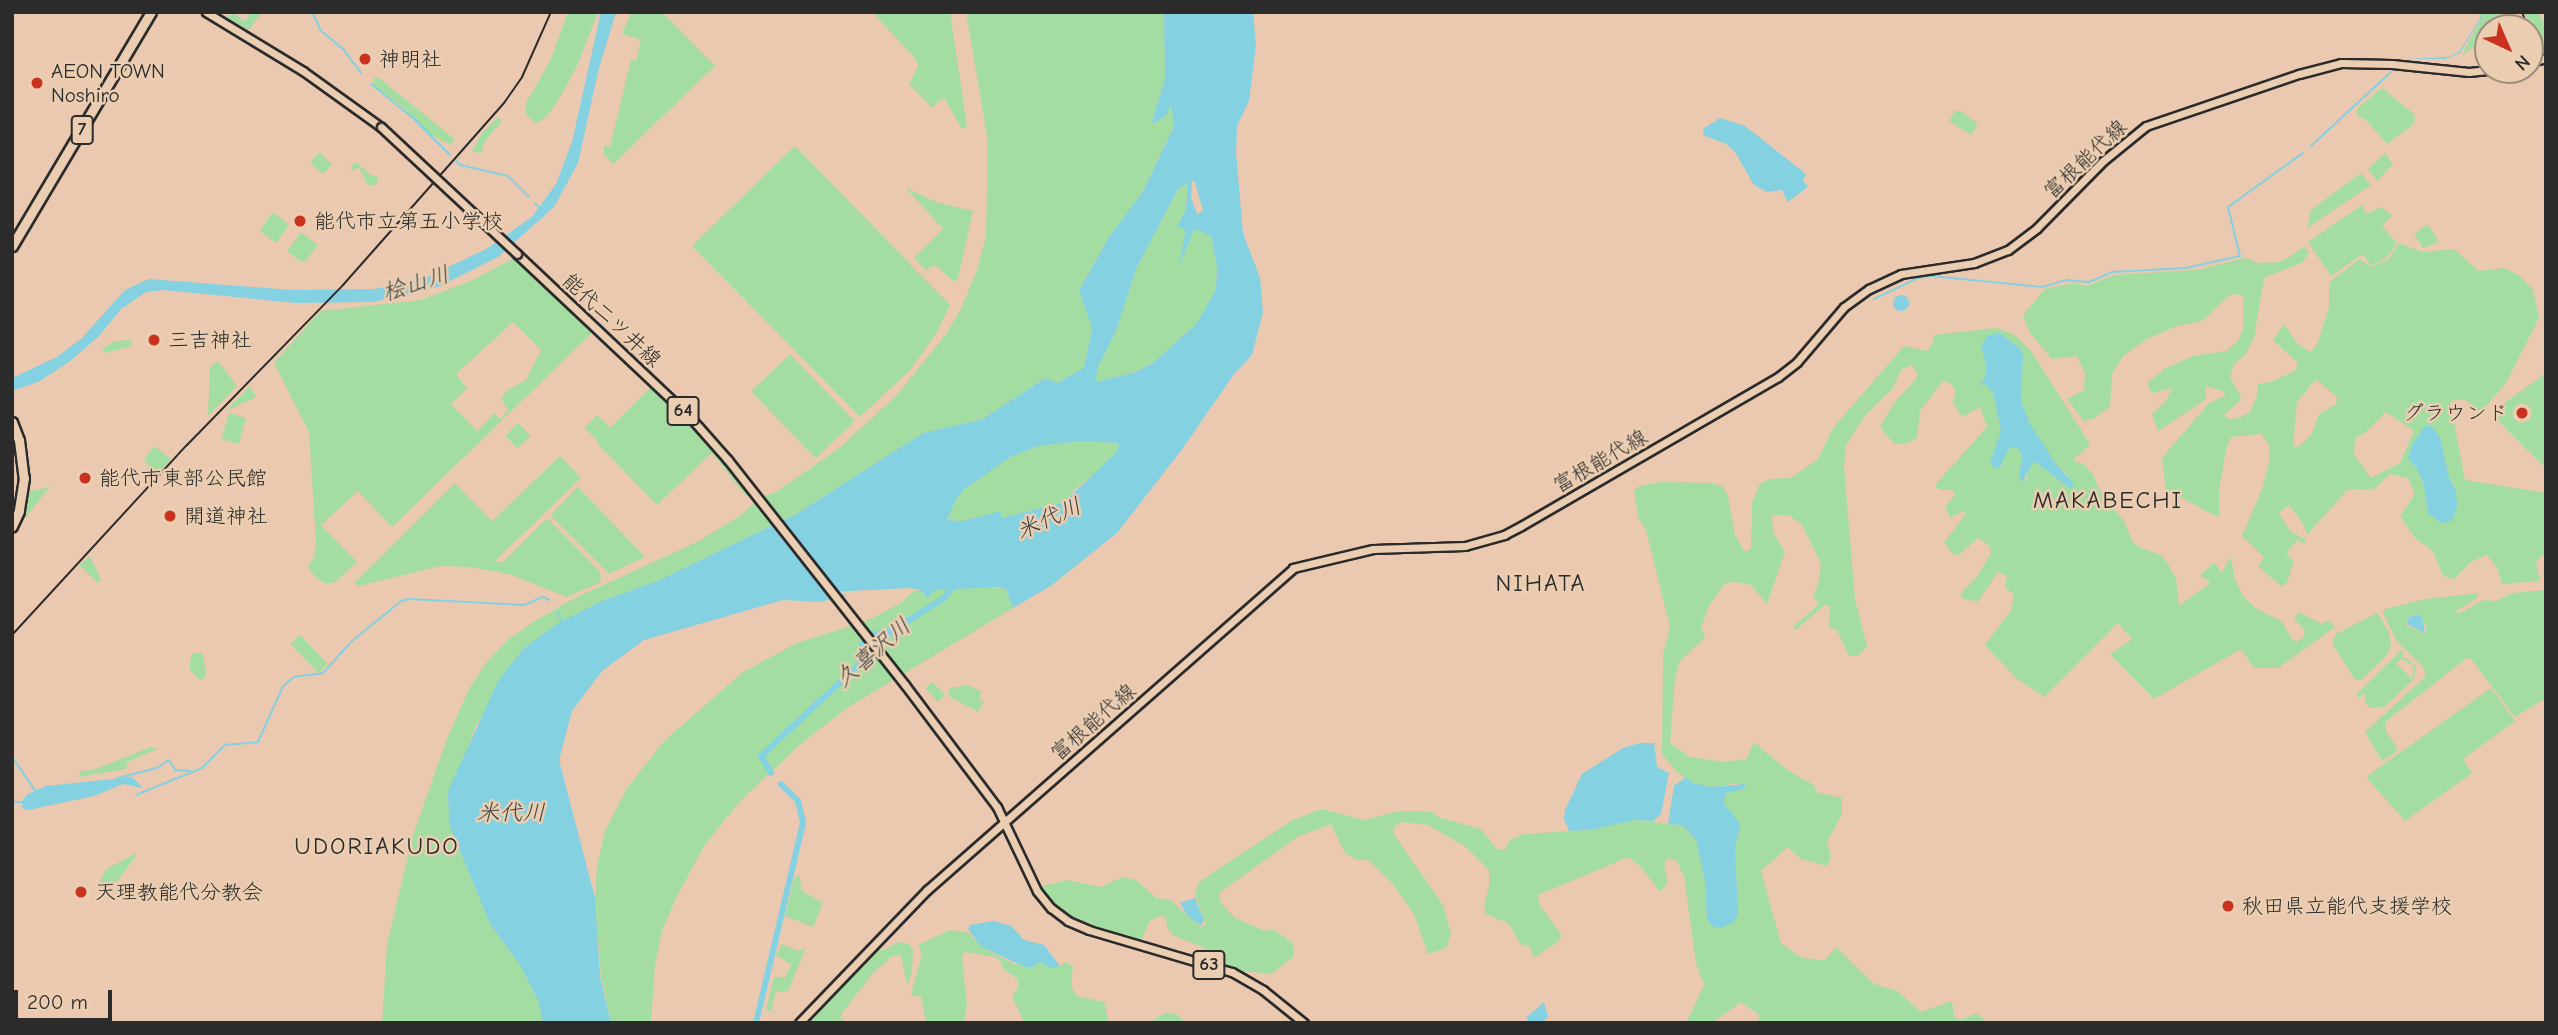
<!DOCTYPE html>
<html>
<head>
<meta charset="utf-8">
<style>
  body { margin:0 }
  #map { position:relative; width:2558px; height:1035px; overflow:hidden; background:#ebc8b0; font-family:"Comic Neue","Klee One",sans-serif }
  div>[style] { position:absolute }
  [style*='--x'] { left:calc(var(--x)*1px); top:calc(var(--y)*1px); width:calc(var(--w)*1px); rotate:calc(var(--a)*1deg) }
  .green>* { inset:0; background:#a4dda2; transform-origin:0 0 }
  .water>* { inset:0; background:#83d1e1 }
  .round { border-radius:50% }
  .stream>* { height:2px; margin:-1px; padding:0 1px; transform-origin:1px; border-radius:1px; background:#83d1e1 }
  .river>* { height:6px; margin:-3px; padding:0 3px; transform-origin:3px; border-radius:3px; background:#83d1e1 }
  .roads { filter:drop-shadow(2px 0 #2b2b2b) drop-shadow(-2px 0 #2b2b2b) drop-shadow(0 2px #2b2b2b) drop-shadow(0 -2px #2b2b2b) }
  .major>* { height:7px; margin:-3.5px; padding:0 3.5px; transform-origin:3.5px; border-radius:3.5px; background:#ebceb1 }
  .highway>* { height:9px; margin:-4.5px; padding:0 4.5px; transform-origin:4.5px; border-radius:4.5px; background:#ebceb1 }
  .rail>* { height:2px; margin:-1px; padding:0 1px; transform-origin:1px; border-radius:1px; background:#2b2b2b }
  .bridges { filter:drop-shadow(2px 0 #2b2b2b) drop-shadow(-2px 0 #2b2b2b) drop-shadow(0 2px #2b2b2b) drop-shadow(0 -2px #2b2b2b) }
  .major-bridge>* { height:7px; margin:-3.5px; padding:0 3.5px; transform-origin:3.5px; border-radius:3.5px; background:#ebceb1 }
  .dots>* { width:19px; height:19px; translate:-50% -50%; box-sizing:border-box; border:4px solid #ebceb1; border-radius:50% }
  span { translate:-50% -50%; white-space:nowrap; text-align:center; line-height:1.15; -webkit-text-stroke:5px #ebceb1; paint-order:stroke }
  .shield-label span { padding:2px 5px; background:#ebceb1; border:2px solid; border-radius:5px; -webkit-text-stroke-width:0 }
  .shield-label { font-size:19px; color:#2b2b2b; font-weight:700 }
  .poi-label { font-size:21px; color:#2b2b2b }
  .left { translate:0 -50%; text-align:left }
  .right { translate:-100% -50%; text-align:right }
  .street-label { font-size:21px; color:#2b2b2b }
  .water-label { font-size:23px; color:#384446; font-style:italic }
  .quarter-label { font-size:24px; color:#2b2b2b; letter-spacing:2px }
  .frame { position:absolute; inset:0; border:14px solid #2b2b2b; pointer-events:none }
  .north { position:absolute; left:2474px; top:14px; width:70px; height:70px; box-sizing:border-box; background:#ebceb1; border:2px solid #9e8d7b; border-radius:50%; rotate:136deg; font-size:19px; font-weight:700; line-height:28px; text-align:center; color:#2b2b2b }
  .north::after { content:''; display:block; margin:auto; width:24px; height:32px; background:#c8321e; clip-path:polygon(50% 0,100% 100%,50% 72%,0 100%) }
  .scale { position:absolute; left:14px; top:990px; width:98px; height:32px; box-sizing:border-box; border:4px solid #2b2b2b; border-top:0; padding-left:9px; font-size:21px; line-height:24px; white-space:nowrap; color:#2b2b2b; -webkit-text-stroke:5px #ebceb1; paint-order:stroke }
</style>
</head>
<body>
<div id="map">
  <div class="green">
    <i style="clip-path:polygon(252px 12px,262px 12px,249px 30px,226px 17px,234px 13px,244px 21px)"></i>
    <i style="clip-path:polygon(568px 12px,598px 12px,577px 66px,558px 101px,545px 118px,536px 124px,526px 114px,526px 103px,550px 61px)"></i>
    <i style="clip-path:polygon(631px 12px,662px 12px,715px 66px,613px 164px,604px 154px,604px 146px,610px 147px,631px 59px,636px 61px,641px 40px,622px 34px)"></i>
    <i style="clip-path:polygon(872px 12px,950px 12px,967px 126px,962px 129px,960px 126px,945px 99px,940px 100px,932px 108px,909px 84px,918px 66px,915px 58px)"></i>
    <i style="clip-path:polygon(966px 12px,1164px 12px,1165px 78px,1152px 121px,1171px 102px,1174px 125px,1144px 190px,1109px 237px,1079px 289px,1092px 328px,1084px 368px,1057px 383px,1045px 378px,983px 419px,923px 433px,798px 513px,662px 579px,602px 601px,476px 724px,462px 766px,448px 791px,449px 824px,490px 924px,520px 965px,538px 1000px,543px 1023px,382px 1023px,387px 944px,413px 835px,447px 739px,469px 689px,486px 663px,509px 639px,533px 622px,573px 599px,697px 542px,741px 515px,761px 497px,776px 492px,838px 449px,896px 396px,946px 334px,960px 311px,977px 270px,986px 236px,987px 190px,987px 136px)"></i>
    <i style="clip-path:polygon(2480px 12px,2501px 12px,2474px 47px,2462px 55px,2479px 23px)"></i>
    <i style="clip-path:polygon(2524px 12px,2539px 12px,2546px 29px,2546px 54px)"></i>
    <i style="clip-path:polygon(374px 78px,379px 78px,435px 123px,454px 139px,452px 145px,429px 134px,401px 106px,373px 85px)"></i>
    <i style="clip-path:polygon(2382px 88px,2415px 115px,2414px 124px,2387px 144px,2365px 119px,2357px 116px,2357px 109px)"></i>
    <i style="clip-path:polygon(1955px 111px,1961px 111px,1978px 124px,1971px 135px,1949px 121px)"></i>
    <i style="clip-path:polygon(498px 117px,502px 121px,485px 141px,481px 153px,472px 151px,482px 133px)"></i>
    <i style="clip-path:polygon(795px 146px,950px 305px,936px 334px,911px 369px,860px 417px,692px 246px)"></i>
    <i style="clip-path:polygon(320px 152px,332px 165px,323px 174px,310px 163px)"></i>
    <i style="clip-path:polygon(2385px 153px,2393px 164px,2377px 181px,2368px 169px)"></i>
    <i style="clip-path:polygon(356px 162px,371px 175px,378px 176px,377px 184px,368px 186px,359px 167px,352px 171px,350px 167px)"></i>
    <i style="clip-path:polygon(2361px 173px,2371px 185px,2307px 228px,2311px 210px)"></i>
    <i style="clip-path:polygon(1188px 182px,1186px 209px,1177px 227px,1184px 227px,1185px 234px,1180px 261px,1194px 229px,1211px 236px,1217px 266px,1216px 289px,1197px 323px,1153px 363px,1136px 372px,1095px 382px,1097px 369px,1116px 331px,1136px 269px,1178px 189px)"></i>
    <i style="clip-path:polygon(906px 188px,936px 202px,973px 211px,958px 278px,954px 282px,935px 265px,926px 270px,914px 258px,943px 229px)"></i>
    <i style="clip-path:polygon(2362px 205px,2366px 214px,2381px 207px,2392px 215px,2382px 226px,2397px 243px,2388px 256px,2371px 266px,2363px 254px,2331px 276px,2308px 242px)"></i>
    <i style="clip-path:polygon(273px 212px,289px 225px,276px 243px,261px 232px,261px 228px)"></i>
    <i style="clip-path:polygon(2428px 224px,2439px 242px,2423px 248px,2414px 234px)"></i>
    <i style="clip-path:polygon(301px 232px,318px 245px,305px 261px,301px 262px,287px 251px)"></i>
    <i style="clip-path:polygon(evenodd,2399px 243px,2422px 252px,2454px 249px,2479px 271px,2505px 268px,2520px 276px,2533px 290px,2539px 318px,2506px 383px,2481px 412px,2464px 399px,2450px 401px,2465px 480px,2546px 493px,2546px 552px,2536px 562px,2540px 581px,2502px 584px,2497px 568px,2487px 555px,2472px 561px,2454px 579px,2443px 576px,2433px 551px,2415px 538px,2400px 516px,2415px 494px,2408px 478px,2390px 474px,2373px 490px,2348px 489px,2307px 535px,2304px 525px,2289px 505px,2279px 513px,2290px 531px,2306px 540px,2305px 544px,2297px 540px,2286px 554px,2294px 561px,2287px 582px,2282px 587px,2258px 566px,2264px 557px,2242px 536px,2262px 489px,2269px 462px,2269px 445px,2261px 434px,2231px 437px,2226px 450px,2219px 491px,2219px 517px,2206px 511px,2166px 489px,2162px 458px,2209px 403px,2225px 396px,2223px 391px,2206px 386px,2206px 399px,2158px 431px,2152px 414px,2166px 401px,2172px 388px,2152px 393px,2147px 383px,2166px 368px,2193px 356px,2226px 351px,2238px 341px,2243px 329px,2243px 295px,2231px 294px,2202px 321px,2177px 326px,2147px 339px,2122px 357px,2112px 374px,2110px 407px,2093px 419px,2084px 421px,2067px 399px,2084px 390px,2085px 373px,2077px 356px,2052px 359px,2030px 333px,2023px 315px,2045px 289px,2075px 283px,2087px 286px,2114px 275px,2198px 270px,2245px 258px,2258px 263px,2281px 262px,2304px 247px,2309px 252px,2303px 262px,2264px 278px,2254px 338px,2245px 355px,2234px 364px,2230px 377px,2241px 397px,2238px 403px,2224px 415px,2228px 419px,2239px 418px,2250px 412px,2257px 396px,2258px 384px,2270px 382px,2295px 371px,2298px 363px,2273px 340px,2284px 324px,2297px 343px,2310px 352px,2317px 345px,2329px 307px,2329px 282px,2360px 259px,2371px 267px,2389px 259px,2399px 243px,2316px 379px,2337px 397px,2336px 404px,2319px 414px,2311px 435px,2298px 447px,2293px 446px,2297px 402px,2316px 379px,2399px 243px,2386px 412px,2414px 431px,2400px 463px,2371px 478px,2354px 454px,2355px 438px,2365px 433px,2386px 412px,2399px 243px,2440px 437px,2449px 478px,2456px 491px,2428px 514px,2424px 485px,2416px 467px,2440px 437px)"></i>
    <i style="clip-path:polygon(evenodd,516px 257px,591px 328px,591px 334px,392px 527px,358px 491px,321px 525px,357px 562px,335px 582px,327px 584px,316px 578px,308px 567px,314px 557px,316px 542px,309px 432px,274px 363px,320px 311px,421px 300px,473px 280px,516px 257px,513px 322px,541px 350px,526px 380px,508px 390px,501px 398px,508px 411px,500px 419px,494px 413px,477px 431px,451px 404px,467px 388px,456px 374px,513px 322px)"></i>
    <i style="clip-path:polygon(evenodd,1997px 328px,2015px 335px,2031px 351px,2090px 444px,2073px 460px,2085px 465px,2093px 475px,2102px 495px,2124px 521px,2133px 542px,2141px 548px,2161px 555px,2168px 564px,2176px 578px,2179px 606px,2211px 582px,2200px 576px,2212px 564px,2216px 564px,2221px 573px,2231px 557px,2234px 577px,2243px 596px,2255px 608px,2281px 621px,2292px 639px,2297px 642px,2303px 638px,2305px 631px,2294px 618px,2299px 612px,2322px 624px,2328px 620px,2335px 627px,2278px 668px,2254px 668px,2241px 649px,2154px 699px,2110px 654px,2132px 639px,2118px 623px,2044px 697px,2016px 678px,1985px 645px,2011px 610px,2014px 595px,2005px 588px,2007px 576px,1998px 572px,1978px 602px,1961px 598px,1961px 593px,1978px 575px,1991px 553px,1990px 546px,1978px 538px,1959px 555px,1953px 554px,1944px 543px,1966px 513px,1963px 511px,1950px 518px,1945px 507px,1955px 495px,1952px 490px,1939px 490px,1935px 485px,1987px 427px,1980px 407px,1962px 417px,1953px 403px,1956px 391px,1950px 383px,1943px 381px,1920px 411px,1917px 438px,1907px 443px,1894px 444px,1880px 427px,1894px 403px,1916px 379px,1917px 373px,1912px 365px,1901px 370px,1893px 388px,1864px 417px,1846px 445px,1844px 466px,1855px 599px,1867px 646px,1858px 656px,1849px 656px,1837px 630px,1829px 628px,1830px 608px,1826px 604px,1796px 630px,1793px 627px,1819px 604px,1813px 595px,1818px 585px,1821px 564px,1802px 525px,1789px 515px,1772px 515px,1773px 532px,1785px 552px,1767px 604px,1751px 585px,1736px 582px,1725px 583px,1709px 606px,1701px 627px,1705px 637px,1680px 661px,1675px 678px,1670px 743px,1690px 757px,1725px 762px,1746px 759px,1754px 742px,1787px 770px,1814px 785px,1816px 792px,1842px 798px,1842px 814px,1827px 842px,1831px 856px,1827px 866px,1801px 859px,1788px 847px,1761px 871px,1781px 943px,1802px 958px,1825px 960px,1836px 947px,1874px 984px,1897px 991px,1921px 1012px,1952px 1001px,1954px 1016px,1960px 1020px,1977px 1013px,1987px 1023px,1758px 1023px,1759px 1015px,1741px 1002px,1712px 1023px,1686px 1023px,1704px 985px,1696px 963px,1684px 877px,1677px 861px,1667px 858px,1664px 866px,1668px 882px,1660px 892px,1641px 867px,1628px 857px,1538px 895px,1539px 904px,1561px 934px,1560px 940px,1534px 958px,1530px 947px,1520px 944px,1509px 924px,1486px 914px,1484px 906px,1489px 886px,1489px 870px,1466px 847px,1428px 825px,1400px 822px,1393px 828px,1395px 836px,1443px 905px,1451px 934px,1446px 948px,1428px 954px,1414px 914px,1392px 883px,1368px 860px,1357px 860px,1345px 853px,1331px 824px,1297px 837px,1219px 893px,1221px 903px,1235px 918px,1265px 931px,1273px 929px,1293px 943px,1294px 956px,1271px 974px,1243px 971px,1215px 962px,1208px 957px,1207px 949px,1173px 935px,1167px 927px,1166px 917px,1159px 916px,1149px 922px,1141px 942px,1079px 923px,1066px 915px,1039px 887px,1067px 880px,1101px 887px,1122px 877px,1136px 880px,1156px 898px,1171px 900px,1201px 928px,1206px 924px,1195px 894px,1199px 882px,1291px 821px,1321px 809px,1365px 820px,1400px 811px,1417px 811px,1432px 812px,1440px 818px,1481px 829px,1497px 849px,1504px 850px,1510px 840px,1524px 834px,1591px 830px,1634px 820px,1681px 825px,1696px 840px,1705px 881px,1707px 920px,1738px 914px,1735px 847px,1740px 827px,1724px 804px,1725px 794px,1745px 788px,1739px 783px,1711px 787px,1693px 783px,1676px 771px,1662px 754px,1663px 654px,1670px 627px,1646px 530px,1638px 517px,1634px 491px,1639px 486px,1661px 482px,1711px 483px,1722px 486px,1728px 496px,1735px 535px,1745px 552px,1751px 548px,1752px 503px,1759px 485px,1768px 479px,1791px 478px,1818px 459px,1833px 428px,1904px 346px,1927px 351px,1934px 340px,1933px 335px,1997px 328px,1981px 346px,2023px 356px,2021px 401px,2029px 424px,2056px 464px,2067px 475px,2070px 488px,2034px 461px,2029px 466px,2027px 478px,2019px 479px,2022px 454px,2016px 447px,2009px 448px,2000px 467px,1991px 462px,2001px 431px,1993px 392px,1985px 384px,1980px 384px,1985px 378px,1986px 365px,1981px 346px)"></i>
    <i style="clip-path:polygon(131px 340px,132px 344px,128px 347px,107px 353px,101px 350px,114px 341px)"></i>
    <i style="left:790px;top:354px;width:93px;height:54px;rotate:46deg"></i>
    <i style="clip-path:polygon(218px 361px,237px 386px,208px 416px,210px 367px)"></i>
    <i style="clip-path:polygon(2546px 373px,2544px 440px,2545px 467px,2530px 453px,2535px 448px,2529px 452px,2496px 418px,2499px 407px)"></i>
    <i style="clip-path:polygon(653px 385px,710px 444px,750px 492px,746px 496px,712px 453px,657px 505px,596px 442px)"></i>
    <i style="clip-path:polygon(250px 386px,256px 397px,226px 411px)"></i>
    <i style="left:229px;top:413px;width:18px;height:27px;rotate:16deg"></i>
    <i style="left:597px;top:415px;width:18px;height:18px;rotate:43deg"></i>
    <i style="left:518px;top:423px;width:18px;height:18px;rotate:45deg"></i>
    <i style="clip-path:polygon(1081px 441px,1119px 443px,1117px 452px,1102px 469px,1077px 487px,1064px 502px,1000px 518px,1001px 512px,963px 521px,947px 520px,957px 498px,966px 488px,1012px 456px,1038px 446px)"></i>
    <i style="clip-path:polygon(154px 446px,171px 459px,153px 479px,145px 471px,149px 466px,144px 459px)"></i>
    <i style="clip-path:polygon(560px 456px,581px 478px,495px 561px,503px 562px,545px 520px,549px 520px,600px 572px,601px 582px,567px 597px,512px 575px,470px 567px,440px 566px,359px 586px,354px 583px,455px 483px,492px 521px)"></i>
    <i style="clip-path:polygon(50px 487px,21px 523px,27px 492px)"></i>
    <i style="clip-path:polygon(578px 487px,600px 510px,645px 557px,609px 574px,552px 517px,552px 513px)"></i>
    <i style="clip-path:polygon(90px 556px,101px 580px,98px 583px,79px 565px)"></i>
    <i style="clip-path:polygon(987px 587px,1006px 589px,1013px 608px,847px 708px,801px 744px,741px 800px,704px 846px,675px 900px,662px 931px,655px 964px,651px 1023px,611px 1023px,601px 976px,595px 898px,597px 866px,605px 831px,627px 788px,665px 740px,743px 672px,797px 643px,869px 620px,901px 603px,914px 591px)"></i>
    <i style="clip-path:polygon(evenodd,2546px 590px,2546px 698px,2515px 717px,2471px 659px,2467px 658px,2385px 722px,2385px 729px,2397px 748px,2396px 752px,2382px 761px,2365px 732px,2426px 676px,2423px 667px,2397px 641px,2383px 613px,2385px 609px,2426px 599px,2478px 593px,2476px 599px,2456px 611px,2458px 614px,2484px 600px,2496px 601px,2512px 593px,2546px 590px,2417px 613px,2426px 626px,2426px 634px,2406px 625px,2407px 618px,2417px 613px)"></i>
    <i style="clip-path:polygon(2377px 613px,2389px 632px,2391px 645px,2387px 655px,2361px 680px,2355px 680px,2332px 643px,2336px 634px)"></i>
    <i style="left:300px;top:635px;width:40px;height:13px;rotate:46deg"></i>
    <i style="clip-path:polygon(evenodd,2401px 650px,2404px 653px,2401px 657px,2408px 659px,2416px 667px,2414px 679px,2384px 707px,2370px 708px,2365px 702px,2365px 693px,2359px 698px,2356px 695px,2401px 650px,2402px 659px,2414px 666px,2412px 679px,2396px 663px,2402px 659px)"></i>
    <i style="clip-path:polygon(202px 652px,206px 670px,205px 678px,200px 680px,190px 670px,190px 662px,192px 654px)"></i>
    <i style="clip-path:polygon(932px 682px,945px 694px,938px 702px,925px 688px)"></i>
    <i style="clip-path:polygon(968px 685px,981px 692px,980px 700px,984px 703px,978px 712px,948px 696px,950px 688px)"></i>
    <i style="clip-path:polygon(2491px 688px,2515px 721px,2463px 759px,2472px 773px,2405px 821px,2366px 777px)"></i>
    <i style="clip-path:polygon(151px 747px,158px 749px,127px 762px,126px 769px,79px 777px,80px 771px,93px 770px)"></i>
    <i style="clip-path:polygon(135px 854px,137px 855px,108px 893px,100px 882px,106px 869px)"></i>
    <i style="clip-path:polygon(800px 874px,801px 890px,823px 903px,813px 927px,785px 916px,794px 878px)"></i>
    <i style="clip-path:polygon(950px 930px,969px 933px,980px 946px,1014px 964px,1033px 967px,1039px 961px,1058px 967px,1066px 962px,1073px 966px,1071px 986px,1077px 996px,1104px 1002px,1109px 1023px,1024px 1023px,1012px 996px,1018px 988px,1018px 979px,1003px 969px,1000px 960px,992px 956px,964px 952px,962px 958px,967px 1005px,964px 1023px,926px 1023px,921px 996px,911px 995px,922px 953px,918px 945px)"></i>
    <i style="clip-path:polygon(898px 942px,909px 944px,913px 950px,912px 974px,907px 985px,901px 955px,892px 956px,872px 974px,840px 1016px,846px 1023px,810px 1023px,871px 951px,884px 950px)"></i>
    <i style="clip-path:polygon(782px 944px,798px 951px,806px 948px,788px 991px,776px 992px,771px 1010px,779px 1014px,766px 1010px,774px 977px,785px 977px,791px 965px,776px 955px)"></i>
    <i style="clip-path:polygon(1167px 1012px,1178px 1015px,1185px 1023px,1148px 1023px)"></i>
  </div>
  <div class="water">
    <i style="clip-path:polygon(601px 12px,616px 12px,598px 72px,578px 163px,554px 207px,498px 257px,438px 287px,373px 302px,296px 303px,163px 290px,146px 292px,121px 309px,98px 337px,69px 362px,38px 382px,12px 391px,12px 378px,57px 357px,81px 339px,125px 290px,149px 279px,292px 290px,375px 289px,430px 276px,486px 249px,532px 217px,556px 184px,572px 142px)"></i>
    <i style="clip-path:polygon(evenodd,1164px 12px,1253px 12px,1256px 45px,1249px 101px,1237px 126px,1236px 153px,1243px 233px,1260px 278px,1263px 312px,1252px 355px,1234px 374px,1183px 448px,1117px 533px,1052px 585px,1013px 608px,1006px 589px,997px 587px,935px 590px,927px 598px,921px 590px,909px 588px,829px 592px,848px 595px,820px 602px,783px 600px,644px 640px,602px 671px,572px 711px,559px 760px,595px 898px,600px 976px,611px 1023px,543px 1023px,538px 1000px,520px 965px,490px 924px,449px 824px,448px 791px,498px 681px,523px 649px,557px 624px,602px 601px,662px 579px,798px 513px,923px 433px,983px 419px,1045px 378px,1057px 383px,1084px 368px,1092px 328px,1079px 290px,1109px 237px,1144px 190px,1174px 126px,1171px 104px,1167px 114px,1154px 124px,1152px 121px,1165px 79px,1164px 12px,1192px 181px,1195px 182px,1203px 211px,1197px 214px,1191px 197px,1192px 181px,1164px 12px,1188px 183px,1186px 209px,1177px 227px,1184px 228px,1185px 234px,1179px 266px,1194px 229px,1211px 236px,1217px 266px,1216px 289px,1197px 323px,1153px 363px,1136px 372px,1096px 382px,1097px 369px,1116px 331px,1136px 269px,1178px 189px,1188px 183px,1164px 12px,1081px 441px,1119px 443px,1117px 452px,1064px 502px,1001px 518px,1001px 511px,963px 521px,947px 520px,957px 498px,966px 488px,1012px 456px,1038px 446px,1081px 441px)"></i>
    <i style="clip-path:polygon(2479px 12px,2481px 19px,2460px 53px,2446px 59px,2407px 59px,2448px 57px,2459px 52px,2480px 19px)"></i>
    <i style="clip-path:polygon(1720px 118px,1745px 126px,1806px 174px,1803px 181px,1808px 186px,1805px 189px,1788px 202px,1782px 190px,1767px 192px,1754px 185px,1735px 152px,1726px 144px,1703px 135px,1704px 128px)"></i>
    <i class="round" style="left:1893px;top:295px;width:16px;height:16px"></i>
    <i style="clip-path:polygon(1999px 333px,2020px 348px,2023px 356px,2021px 401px,2030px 424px,2056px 464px,2074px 484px,2071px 489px,2034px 461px,2022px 482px,2019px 479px,2022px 454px,2016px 447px,2009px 448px,2000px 467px,1995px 469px,1990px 463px,2001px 431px,1993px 392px,1985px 384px,1979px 385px,1985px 378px,1986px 365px,1981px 346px,1987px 336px)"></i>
    <i style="clip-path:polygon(2430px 425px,2440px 437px,2449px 478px,2456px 491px,2457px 506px,2453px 519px,2443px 524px,2428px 513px,2424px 485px,2416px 467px,2408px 459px,2412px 445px,2424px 427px)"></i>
    <i style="clip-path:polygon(2417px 614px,2422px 617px,2425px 633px,2407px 624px,2408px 618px)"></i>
    <i style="clip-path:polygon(1640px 743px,1654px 743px,1657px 767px,1669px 773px,1661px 814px,1653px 821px,1634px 820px,1591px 830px,1569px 831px,1564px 819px,1565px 810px,1582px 774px,1623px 748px)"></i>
    <i style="clip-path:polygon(132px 777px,143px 788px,123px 784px,94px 796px,28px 810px,23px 809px,21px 802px,28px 794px,46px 786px)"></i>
    <i style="clip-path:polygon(1686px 777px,1693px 783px,1711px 787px,1745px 784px,1745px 788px,1725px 794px,1724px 804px,1739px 822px,1740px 827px,1735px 847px,1738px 914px,1734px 922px,1721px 928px,1714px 927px,1707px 920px,1705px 881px,1696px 840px,1682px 825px,1668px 824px,1674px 786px)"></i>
    <i style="clip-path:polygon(1195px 898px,1204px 920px,1201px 926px,1187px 915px,1180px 903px)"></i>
    <i style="clip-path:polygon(994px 921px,1011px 926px,1024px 940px,1044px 945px,1060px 966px,1049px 968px,1040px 961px,1033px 967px,1025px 967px,980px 946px,968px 929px,970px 925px)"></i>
    <i style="clip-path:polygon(1544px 1002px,1548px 1017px,1542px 1023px,1530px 1023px,1526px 1018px)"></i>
  </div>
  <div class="stream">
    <i style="--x:312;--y:12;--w:21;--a:65"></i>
    <i style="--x:321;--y:31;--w:28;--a:39"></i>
    <i style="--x:343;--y:49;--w:31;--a:53"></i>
    <i style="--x:371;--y:84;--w:54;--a:39"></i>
    <i style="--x:413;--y:118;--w:52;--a:45"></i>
    <i style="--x:2311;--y:146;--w:109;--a:-42.8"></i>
    <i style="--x:456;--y:161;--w:6;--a:45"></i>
    <i style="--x:460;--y:165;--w:49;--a:12.9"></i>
    <i style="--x:508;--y:176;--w:30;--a:45"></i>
    <i style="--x:535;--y:203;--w:7;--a:45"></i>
    <i style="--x:1874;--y:299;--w:49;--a:-25.5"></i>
    <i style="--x:1918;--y:278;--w:13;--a:-9"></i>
    <i style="--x:1931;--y:276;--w:112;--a:5.7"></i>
    <i style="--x:2042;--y:287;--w:25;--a:-16"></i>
    <i style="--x:2066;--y:280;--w:23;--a:5"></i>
    <i style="--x:2089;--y:282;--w:25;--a:-23"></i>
    <i style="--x:2112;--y:272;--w:74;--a:-3.1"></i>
    <i style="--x:2186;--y:268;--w:55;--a:-12.5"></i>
    <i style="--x:2240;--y:256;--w:50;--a:-103.8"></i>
    <i style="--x:2228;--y:207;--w:92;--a:-35.8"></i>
    <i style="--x:557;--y:612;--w:13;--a:61"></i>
    <i style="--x:12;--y:757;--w:42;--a:55.6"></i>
    <i style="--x:118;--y:778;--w:40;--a:-14.4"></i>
    <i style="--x:157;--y:768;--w:14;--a:-34"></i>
    <i style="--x:169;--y:760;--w:12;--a:59"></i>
    <i style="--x:175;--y:770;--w:15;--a:4"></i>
    <i style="--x:136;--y:795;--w:71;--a:-22.2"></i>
    <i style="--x:202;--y:768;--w:33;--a:-45"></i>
    <i style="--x:225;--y:745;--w:33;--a:-5"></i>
    <i style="--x:258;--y:742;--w:61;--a:-65.9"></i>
    <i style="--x:283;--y:686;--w:14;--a:-39"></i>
    <i style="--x:294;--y:677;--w:29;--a:-8"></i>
    <i style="--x:323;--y:673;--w:43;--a:-47.8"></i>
    <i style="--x:352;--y:641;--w:63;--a:-39.2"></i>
    <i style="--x:401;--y:601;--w:8;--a:-14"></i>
    <i style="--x:409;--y:599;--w:115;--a:3"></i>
    <i style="--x:524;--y:605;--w:21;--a:-23"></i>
    <i style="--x:543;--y:597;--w:7;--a:27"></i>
    <i style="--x:12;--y:802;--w:9;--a:0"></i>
  </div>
  <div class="river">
    <i style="--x:860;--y:662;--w:19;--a:-81"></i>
    <i style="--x:863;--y:643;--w:12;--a:-42"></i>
    <i style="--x:872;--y:635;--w:19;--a:-12"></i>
    <i style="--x:771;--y:773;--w:20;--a:-120"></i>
    <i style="--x:761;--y:756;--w:161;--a:-43"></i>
    <i style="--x:879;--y:646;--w:20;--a:-49"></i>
    <i style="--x:892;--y:631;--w:62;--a:-32.4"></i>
    <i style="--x:944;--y:598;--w:16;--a:-52"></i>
    <i style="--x:756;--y:1023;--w:206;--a:-76.8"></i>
    <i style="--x:803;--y:822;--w:22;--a:-103"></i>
    <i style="--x:798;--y:801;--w:24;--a:-135"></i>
  </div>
  <div class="roads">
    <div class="major">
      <i style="--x:206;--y:12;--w:114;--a:31.3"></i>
      <i style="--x:303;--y:71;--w:96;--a:35.7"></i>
      <i style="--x:517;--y:254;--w:238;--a:43.3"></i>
      <i style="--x:690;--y:417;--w:57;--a:48.5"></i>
      <i style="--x:728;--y:460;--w:286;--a:51.8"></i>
      <i style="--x:905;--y:685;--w:153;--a:53"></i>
      <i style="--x:997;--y:807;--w:93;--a:64.5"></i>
      <i style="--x:1037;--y:891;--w:22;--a:51"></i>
      <i style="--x:1051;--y:908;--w:21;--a:37"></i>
      <i style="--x:1068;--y:921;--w:23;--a:23"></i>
      <i style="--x:1089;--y:930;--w:149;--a:16.4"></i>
      <i style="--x:1232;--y:972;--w:36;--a:30"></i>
      <i style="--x:1263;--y:990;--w:53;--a:38.8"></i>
      <i style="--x:799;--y:1023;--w:185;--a:-46.1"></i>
      <i style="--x:927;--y:890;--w:487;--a:-41.3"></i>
      <i style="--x:1293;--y:568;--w:82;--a:-13.4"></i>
      <i style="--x:1373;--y:549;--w:92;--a:-1.9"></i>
      <i style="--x:1465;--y:546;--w:41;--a:-15.8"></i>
      <i style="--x:1504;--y:535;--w:19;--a:-28"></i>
      <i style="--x:1521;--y:526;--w:297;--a:-30.1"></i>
      <i style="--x:1778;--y:377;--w:24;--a:-38"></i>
      <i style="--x:1797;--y:362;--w:72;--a:-49.5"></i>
      <i style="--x:1844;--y:307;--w:31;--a:-36"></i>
      <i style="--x:1869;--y:289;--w:35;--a:-25"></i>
      <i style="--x:1901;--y:274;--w:74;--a:-8.6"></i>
      <i style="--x:1974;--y:263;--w:36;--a:-21"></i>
      <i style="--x:2008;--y:250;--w:36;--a:-37"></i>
      <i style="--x:2037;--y:228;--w:94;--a:-45.4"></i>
      <i style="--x:2103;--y:161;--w:55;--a:-39.1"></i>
      <i style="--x:2146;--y:126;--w:162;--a:-18.8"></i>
      <i style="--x:2299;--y:74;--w:43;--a:-14.7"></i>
      <i style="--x:2341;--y:63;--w:51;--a:1.1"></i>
      <i style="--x:2392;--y:64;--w:77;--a:5.9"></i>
      <i style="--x:2469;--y:72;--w:19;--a:-6"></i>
    </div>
    <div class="highway">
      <i style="--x:12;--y:246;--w:272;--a:-59.3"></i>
      <i style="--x:12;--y:422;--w:19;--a:69"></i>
      <i style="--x:19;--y:440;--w:38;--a:83"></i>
      <i style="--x:24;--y:478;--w:33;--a:99"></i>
      <i style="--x:19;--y:511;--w:17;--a:115"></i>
    </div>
  </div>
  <div class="rail">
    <i style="--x:2522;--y:12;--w:17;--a:69"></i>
    <i style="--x:2530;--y:32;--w:34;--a:62"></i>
    <i style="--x:12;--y:635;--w:258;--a:-47.4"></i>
    <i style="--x:187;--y:445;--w:223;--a:-45.7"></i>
    <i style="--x:343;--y:285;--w:243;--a:-48.5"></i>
    <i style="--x:504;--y:103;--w:32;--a:-55"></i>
    <i style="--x:522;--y:77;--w:71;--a:-66"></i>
  </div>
  <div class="bridges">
    <div class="major-bridge">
      <i style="--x:2539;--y:60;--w:7;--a:-16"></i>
      <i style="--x:381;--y:127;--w:186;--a:43"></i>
    </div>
  </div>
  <div class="dots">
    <i style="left:365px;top:59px;background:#c8321e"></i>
    <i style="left:37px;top:83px;background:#c8321e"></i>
    <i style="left:300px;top:221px;background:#c8321e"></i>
    <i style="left:154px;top:340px;background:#c8321e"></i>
    <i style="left:2522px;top:413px;background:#c8321e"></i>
    <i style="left:85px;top:478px;background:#c8321e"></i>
    <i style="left:170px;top:516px;background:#c8321e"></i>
    <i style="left:81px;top:892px;background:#c8321e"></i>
    <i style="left:2228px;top:906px;background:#c8321e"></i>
  </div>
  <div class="shield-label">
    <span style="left:82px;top:130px">7</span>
    <span style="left:683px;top:411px">64</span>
    <span style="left:1209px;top:965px">63</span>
  </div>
  <div class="poi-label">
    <span class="left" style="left:379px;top:59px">神明社</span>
    <span class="left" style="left:51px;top:83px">AEON TOWN<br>Noshiro</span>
    <span class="left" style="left:314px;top:221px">能代市立第五小学校</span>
    <span class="left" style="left:168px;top:340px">三吉神社</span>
    <span class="right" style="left:2508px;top:413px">グラウンド</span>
    <span class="left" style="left:99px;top:478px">能代市東部公民館</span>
    <span class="left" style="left:184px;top:516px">開道神社</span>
    <span class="left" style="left:95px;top:892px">天理教能代分教会</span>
    <span class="left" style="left:2242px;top:906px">秋田県立能代支援学校</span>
  </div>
  <div class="street-label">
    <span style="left:2085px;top:159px;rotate:-43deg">富根能代線</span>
    <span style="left:612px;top:320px;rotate:43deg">能代二ツ井線</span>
    <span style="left:1600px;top:461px;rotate:-30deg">富根能代線</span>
    <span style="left:1093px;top:722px;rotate:-41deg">富根能代線</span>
  </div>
  <div class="water-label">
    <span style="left:416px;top:284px;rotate:-17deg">桧山川</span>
    <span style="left:1049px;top:519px;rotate:-24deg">米代川</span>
    <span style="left:873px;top:653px;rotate:-41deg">久喜沢川</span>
    <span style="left:511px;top:813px">米代川</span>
  </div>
  <div class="quarter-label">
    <span style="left:2108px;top:501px">MAKABECHI</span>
    <span style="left:1541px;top:584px">NIHATA</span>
    <span style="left:377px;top:847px">UDORIAKUDO</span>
  </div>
  <div class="frame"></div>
  <div class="north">N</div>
  <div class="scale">200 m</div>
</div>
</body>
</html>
